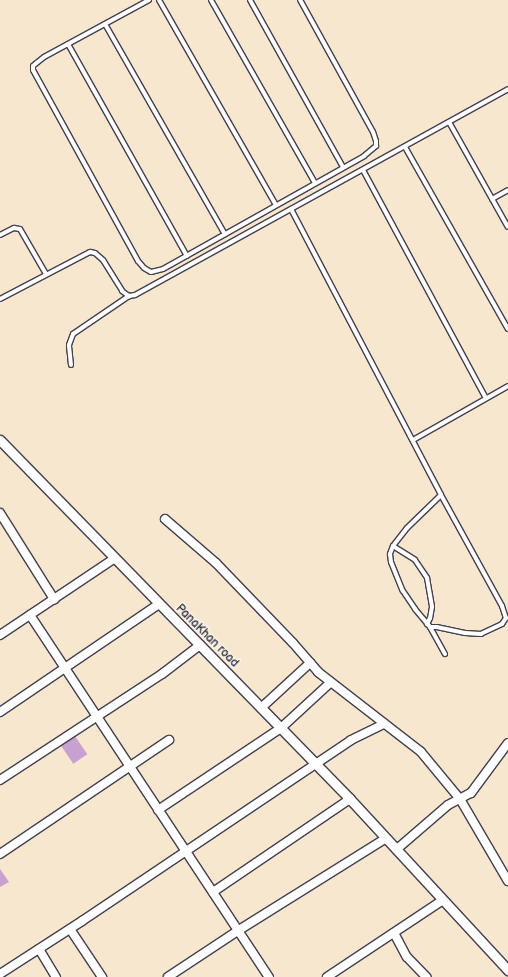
<!DOCTYPE html>
<html>
<head>
<meta charset="utf-8">
<style>
  body { margin:0 }
  #map { position:relative; width:508px; height:977px; overflow:hidden; background:#f6e7ce; font-family:"Balsamiq Sans",sans-serif }
  div>[style] { position:absolute }
  [style*='--x'] { left:calc(var(--x)*1px); top:calc(var(--y)*1px); width:calc(var(--w)*1px); rotate:calc(var(--a)*1deg) }
  .building>* { inset:0; background:#c7a1d1; transform-origin:0 0 }
  .roads { filter:drop-shadow(1px 0 #424051) drop-shadow(-1px 0 #424051) drop-shadow(0 1px #424051) drop-shadow(0 -1px #424051) }
  .service>* { height:4px; margin:-2px; padding:0 2px; transform-origin:2px; border-radius:2px; background:#fff }
  .minor>* { height:8px; margin:-4px; padding:0 4px; transform-origin:4px; border-radius:4px; background:#fff }
  .tertiary>* { height:9px; margin:-4.5px; padding:0 4.5px; transform-origin:4.5px; border-radius:4.5px; background:#fff }
  span { translate:-50% -50%; white-space:nowrap; text-align:center; line-height:1.15; -webkit-text-stroke:3.5px #fcf5e5; paint-order:stroke }
  .street-label { font-size:12px; color:#22223b }
</style>
</head>
<body>
<div id="map">
  <div class="building">
    <i style="left:75px;top:736px;width:22px;height:17px;rotate:56deg"></i>
    <i style="clip-path:polygon(0 869px,9px 882px,0 887px)"></i>
  </div>
  <div class="roads">
    <div class="service">
      <i style="--x:149;--y:0;--w:119;--a:151.5"></i>
      <i style="--x:44;--y:57;--w:14;--a:141"></i>
      <i style="--x:33;--y:66;--w:4;--a:90"></i>
      <i style="--x:33;--y:70;--w:218;--a:61.2"></i>
      <i style="--x:138;--y:261;--w:9;--a:49"></i>
      <i style="--x:144;--y:268;--w:8;--a:30"></i>
      <i style="--x:151;--y:272;--w:12;--a:-14"></i>
      <i style="--x:163;--y:269;--w:231;--a:-29.3"></i>
      <i style="--x:364;--y:156;--w:16;--a:-40"></i>
      <i style="--x:376;--y:146;--w:5;--a:-90"></i>
      <i style="--x:376;--y:141;--w:9;--a:-108"></i>
      <i style="--x:373;--y:132;--w:151;--a:-118.9"></i>
      <i style="--x:159;--y:0;--w:236;--a:60.3"></i>
      <i style="--x:211;--y:0;--w:210;--a:60.4"></i>
      <i style="--x:250;--y:0;--w:191;--a:60.9"></i>
      <i style="--x:105;--y:24;--w:242;--a:60.3"></i>
      <i style="--x:68;--y:44;--w:243;--a:60.7"></i>
      <i style="--x:449;--y:122;--w:120;--a:60.7"></i>
      <i style="--x:405;--y:147;--w:209;--a:60.5"></i>
      <i style="--x:363;--y:170;--w:259;--a:61.7"></i>
      <i style="--x:492;--y:199;--w:18;--a:-29"></i>
      <i style="--x:291;--y:209;--w:323;--a:62.3"></i>
      <i style="--x:441;--y:495;--w:127;--a:61.2"></i>
      <i style="--x:502;--y:606;--w:13;--a:72"></i>
      <i style="--x:506;--y:618;--w:7;--a:124"></i>
      <i style="--x:502;--y:624;--w:23;--a:155"></i>
      <i style="--x:481;--y:634;--w:16;--a:-176"></i>
      <i style="--x:465;--y:633;--w:29;--a:-168"></i>
      <i style="--x:437;--y:627;--w:7;--a:180"></i>
      <i style="--x:0;--y:235;--w:16;--a:-27"></i>
      <i style="--x:14;--y:228;--w:6;--a:9"></i>
      <i style="--x:20;--y:229;--w:52;--a:60"></i>
      <i style="--x:0;--y:299;--w:102;--a:-27.6"></i>
      <i style="--x:90;--y:252;--w:5;--a:11"></i>
      <i style="--x:95;--y:253;--w:11;--a:41"></i>
      <i style="--x:103;--y:260;--w:36;--a:58"></i>
      <i style="--x:122;--y:291;--w:9;--a:36"></i>
      <i style="--x:129;--y:296;--w:6;--a:-9"></i>
      <i style="--x:135;--y:295;--w:426;--a:-28.9"></i>
      <i style="--x:71;--y:365;--w:20;--a:-96"></i>
      <i style="--x:69;--y:345;--w:12;--a:-70"></i>
      <i style="--x:73;--y:334;--w:68;--a:-34.2"></i>
      <i style="--x:413;--y:440;--w:109;--a:-29.6"></i>
      <i style="--x:441;--y:495;--w:47;--a:135.9"></i>
      <i style="--x:407;--y:528;--w:23;--a:128"></i>
      <i style="--x:393;--y:546;--w:9;--a:111"></i>
      <i style="--x:390;--y:554;--w:8;--a:83"></i>
      <i style="--x:391;--y:562;--w:31;--a:68"></i>
      <i style="--x:403;--y:591;--w:22;--a:56"></i>
      <i style="--x:415;--y:609;--w:23;--a:50"></i>
      <i style="--x:430;--y:627;--w:31;--a:61"></i>
      <i style="--x:393;--y:546;--w:26;--a:32"></i>
      <i style="--x:415;--y:560;--w:22;--a:56"></i>
      <i style="--x:427;--y:578;--w:29;--a:80"></i>
      <i style="--x:432;--y:607;--w:11;--a:100"></i>
      <i style="--x:430;--y:618;--w:7;--a:117"></i>
    </div>
    <div class="minor">
      <i style="--x:0;--y:513;--w:102;--a:57.9"></i>
      <i style="--x:165;--y:519;--w:67;--a:40.8"></i>
      <i style="--x:216;--y:563;--w:111;--a:46.1"></i>
      <i style="--x:293;--y:643;--w:38;--a:49"></i>
      <i style="--x:318;--y:672;--w:130;--a:37.8"></i>
      <i style="--x:421;--y:752;--w:61;--a:50.3"></i>
      <i style="--x:460;--y:799;--w:95;--a:59.7"></i>
      <i style="--x:30;--y:615;--w:434;--a:56.6"></i>
      <i style="--x:0;--y:635;--w:138;--a:-33.8"></i>
      <i style="--x:261;--y:708;--w:67;--a:-42.6"></i>
      <i style="--x:0;--y:712;--w:192;--a:-34.2"></i>
      <i style="--x:0;--y:780;--w:194;--a:-33.2"></i>
      <i style="--x:162;--y:674;--w:48;--a:-37.3"></i>
      <i style="--x:158;--y:810;--w:148;--a:-33.7"></i>
      <i style="--x:281;--y:728;--w:67;--a:-42.6"></i>
      <i style="--x:397;--y:849;--w:67;--a:-40.8"></i>
      <i style="--x:448;--y:805;--w:26;--a:-28"></i>
      <i style="--x:471;--y:793;--w:62;--a:-53.5"></i>
      <i style="--x:0;--y:854;--w:204;--a:-34"></i>
      <i style="--x:213;--y:892;--w:166;--a:-34.2"></i>
      <i style="--x:70;--y:929;--w:58;--a:56.3"></i>
      <i style="--x:394;--y:933;--w:27;--a:62"></i>
      <i style="--x:407;--y:957;--w:28;--a:46"></i>
      <i style="--x:39;--y:949;--w:33;--a:59"></i>
      <i style="--x:0;--y:974;--w:98;--a:-32.9"></i>
      <i style="--x:82;--y:921;--w:324;--a:-33.9"></i>
      <i style="--x:351;--y:740;--w:37;--a:-26"></i>
      <i style="--x:168;--y:977;--w:85;--a:-33.5"></i>
      <i style="--x:239;--y:930;--w:173;--a:-32"></i>
      <i style="--x:327;--y:977;--w:139;--a:-33.6"></i>
    </div>
    <div class="tertiary">
      <i style="--x:0;--y:440;--w:501;--a:45.73"></i>
      <i style="--x:350;--y:799;--w:233;--a:47.3"></i>
    </div>
  </div>
  <div class="street-label">
    <span style="left:207px;top:636px;rotate:45deg">PanaKhan road</span>
  </div>
</div>
</body>
</html>
